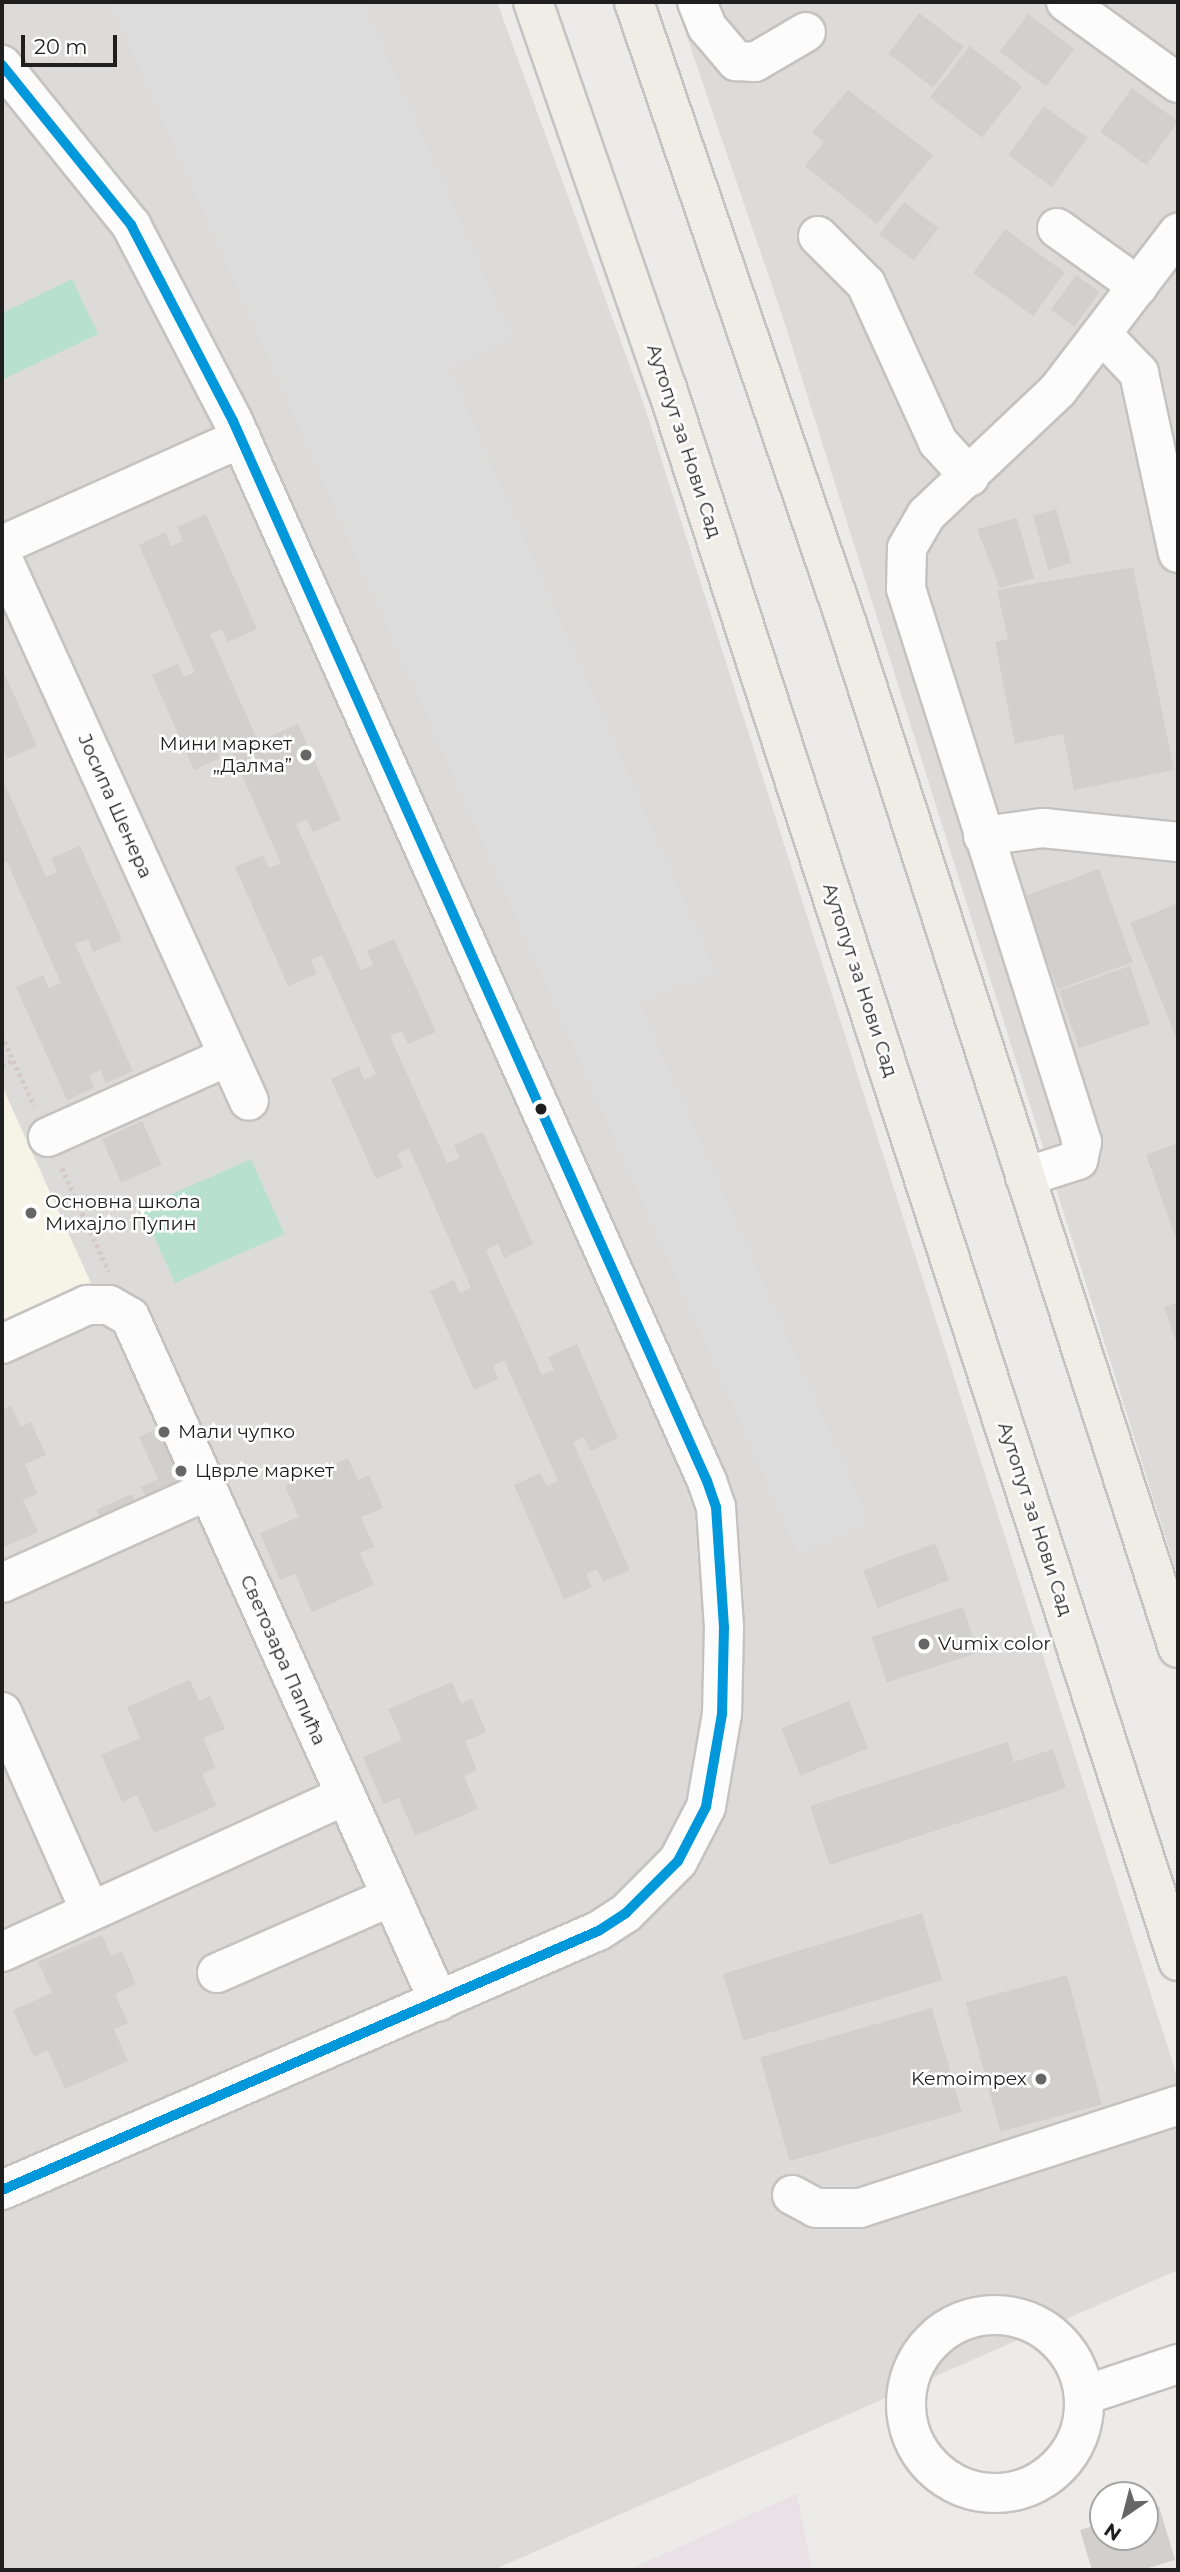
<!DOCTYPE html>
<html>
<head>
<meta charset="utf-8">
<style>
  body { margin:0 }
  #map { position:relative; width:1180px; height:2572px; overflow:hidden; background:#edebe9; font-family:Montserrat,sans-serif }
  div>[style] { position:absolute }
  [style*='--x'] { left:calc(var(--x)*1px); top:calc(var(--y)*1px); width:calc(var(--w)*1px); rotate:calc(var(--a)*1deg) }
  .residential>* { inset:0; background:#dcdbda }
  .industrial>* { inset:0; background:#eae1e7 }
  .education>* { inset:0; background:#f5f4e6 }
  .pitch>* { inset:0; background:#b8e0cf; transform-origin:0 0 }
  .parking>* { inset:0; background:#dddcdc }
  .building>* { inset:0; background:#d2d0ce; transform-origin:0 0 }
  .path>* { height:4.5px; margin-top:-2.25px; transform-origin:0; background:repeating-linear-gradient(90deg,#d6cac8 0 3.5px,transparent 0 7px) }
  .roads { filter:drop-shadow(2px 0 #c4c3c2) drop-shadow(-2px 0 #c4c3c2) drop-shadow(0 2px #c4c3c2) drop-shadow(0 -2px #c4c3c2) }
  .minor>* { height:38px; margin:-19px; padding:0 19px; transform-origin:19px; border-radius:19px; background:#fcfcfc }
  .minor>.ring { margin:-19px; padding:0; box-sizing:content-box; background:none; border:38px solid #fcfcfc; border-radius:50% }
  .major>* { height:38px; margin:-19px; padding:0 19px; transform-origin:19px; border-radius:19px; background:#f0ece6 }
  .bus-1>* { height:10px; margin:-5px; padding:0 5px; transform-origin:5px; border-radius:5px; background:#0098da }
  .dots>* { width:19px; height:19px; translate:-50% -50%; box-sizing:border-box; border:4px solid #fff; border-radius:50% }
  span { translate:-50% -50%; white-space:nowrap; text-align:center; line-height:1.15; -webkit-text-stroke:5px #fff; paint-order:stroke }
  .street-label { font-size:19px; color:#1f1f1f }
  .poi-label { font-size:19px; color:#1f1f1f }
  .right { translate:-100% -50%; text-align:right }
  .left { translate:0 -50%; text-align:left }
  .frame { position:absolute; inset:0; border:4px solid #1f1f1f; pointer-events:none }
  .north { position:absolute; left:1089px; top:2481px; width:70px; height:70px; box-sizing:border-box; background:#fff; border:2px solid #a5a5a5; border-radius:50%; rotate:215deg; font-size:19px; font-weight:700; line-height:28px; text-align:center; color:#1f1f1f }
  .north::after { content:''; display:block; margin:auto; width:24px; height:32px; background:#676666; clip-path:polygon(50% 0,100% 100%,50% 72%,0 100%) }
  .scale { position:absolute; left:21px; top:35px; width:96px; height:32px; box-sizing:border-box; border:4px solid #1f1f1f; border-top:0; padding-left:9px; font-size:21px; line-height:24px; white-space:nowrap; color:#1f1f1f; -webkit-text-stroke:5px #fff; paint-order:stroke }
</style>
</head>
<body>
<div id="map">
  <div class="residential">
    <i style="clip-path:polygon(2px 2px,497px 2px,643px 402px,1178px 2079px,1178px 2270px,493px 2570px,2px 2570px)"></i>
    <i style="clip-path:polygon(675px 2px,1178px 2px,1178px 1577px,783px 318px)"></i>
  </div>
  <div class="industrial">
    <i style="clip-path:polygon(797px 2494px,812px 2570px,628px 2570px,796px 2494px)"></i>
  </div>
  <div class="education">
    <i style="clip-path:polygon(2px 1086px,91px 1283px,2px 1326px)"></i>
  </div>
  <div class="pitch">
    <i style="clip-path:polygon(72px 279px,98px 334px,4px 379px,2px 313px)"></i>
    <i style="left:251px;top:1159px;width:82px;height:120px;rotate:66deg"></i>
  </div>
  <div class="parking">
    <i style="clip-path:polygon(109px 2px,364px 2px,514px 339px,450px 368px,717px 972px,642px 1006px,871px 1523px,798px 1556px)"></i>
  </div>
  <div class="building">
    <i style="left:919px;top:13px;width:56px;height:51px;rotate:37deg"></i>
    <i style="left:1028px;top:14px;width:58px;height:47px;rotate:37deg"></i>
    <i style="left:970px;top:46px;width:66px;height:65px;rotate:38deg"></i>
    <i style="left:1132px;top:88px;width:57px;height:54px;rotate:36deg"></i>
    <i style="clip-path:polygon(848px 90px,933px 155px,877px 224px,805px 166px,824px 142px,812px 132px)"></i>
    <i style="left:1044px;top:106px;width:54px;height:61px;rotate:36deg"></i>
    <i style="left:904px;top:202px;width:43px;height:41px;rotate:37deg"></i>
    <i style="left:1005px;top:229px;width:74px;height:54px;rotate:36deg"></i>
    <i style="left:1076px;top:275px;width:29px;height:43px;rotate:36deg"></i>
    <i style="left:1056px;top:509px;width:56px;height:24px;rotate:74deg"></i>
    <i style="clip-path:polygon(206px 514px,257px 629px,228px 642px,222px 629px,210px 634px,258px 741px,264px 754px,276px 750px,270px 736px,298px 724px,341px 820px,313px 832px,307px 819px,296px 824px,361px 970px,373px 965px,367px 951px,394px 939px,436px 1032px,408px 1044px,402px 1031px,390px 1036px,447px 1163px,460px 1158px,454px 1145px,483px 1132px,533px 1244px,504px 1258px,498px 1244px,486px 1250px,542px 1375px,554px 1370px,548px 1357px,577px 1344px,618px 1438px,590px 1451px,584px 1437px,573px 1442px,630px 1570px,603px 1582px,597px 1569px,586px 1574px,592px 1587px,564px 1599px,514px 1485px,540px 1473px,547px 1486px,558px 1481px,504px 1360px,493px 1366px,498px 1379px,474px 1390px,430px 1291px,454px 1280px,460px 1293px,471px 1288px,409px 1148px,397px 1154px,403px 1167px,376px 1179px,331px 1079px,359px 1066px,364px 1080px,376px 1074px,322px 955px,311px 960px,317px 974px,288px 986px,235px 867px,263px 855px,269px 868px,281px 863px,226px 739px,214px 745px,220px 758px,194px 770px,152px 675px,178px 664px,184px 677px,195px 672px,139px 545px,165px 532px,171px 546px,183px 541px,177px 527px)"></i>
    <i style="clip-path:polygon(1017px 518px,1034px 578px,1000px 588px,977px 529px)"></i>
    <i style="clip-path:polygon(1133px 567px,1174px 770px,1074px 790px,1063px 734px,1015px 744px,995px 642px,1008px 639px,997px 590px)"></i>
    <i style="clip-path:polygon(2px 668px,37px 746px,7px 759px,2px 747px)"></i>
    <i style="clip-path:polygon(2px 778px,46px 877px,57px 872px,51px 858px,80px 846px,122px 940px,93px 952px,88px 939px,75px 944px,133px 1071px,106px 1083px,100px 1070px,89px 1075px,94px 1088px,67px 1100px,16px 987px,43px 975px,49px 988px,61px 983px,7px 862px,2px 864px)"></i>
    <i style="left:1099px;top:869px;width:99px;height:80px;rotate:70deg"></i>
    <i style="clip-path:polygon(1178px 903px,1178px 1042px,1130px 923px)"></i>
    <i style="left:1130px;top:966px;width:61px;height:75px;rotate:71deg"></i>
    <i style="left:142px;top:1121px;width:48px;height:44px;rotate:66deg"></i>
    <i style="clip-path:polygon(1178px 1143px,1178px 1244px,1146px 1155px)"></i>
    <i style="clip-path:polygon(1178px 1302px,1178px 1346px,1164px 1307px)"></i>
    <i style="clip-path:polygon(11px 1406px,21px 1427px,31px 1422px,46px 1455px,25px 1464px,37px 1494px,23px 1500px,38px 1532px,2px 1548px,2px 1410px)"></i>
    <i style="clip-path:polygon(161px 1426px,189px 1488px,150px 1506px,141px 1487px,158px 1479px,139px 1437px)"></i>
    <i style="clip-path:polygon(348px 1458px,358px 1480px,369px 1475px,383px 1508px,361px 1517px,374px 1547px,360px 1553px,374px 1585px,312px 1612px,295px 1574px,280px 1580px,260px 1533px,299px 1517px,285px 1486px)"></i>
    <i style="left:132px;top:1494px;width:20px;height:39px;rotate:66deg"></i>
    <i style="left:935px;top:1543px;width:40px;height:77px;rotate:69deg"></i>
    <i style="left:963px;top:1607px;width:48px;height:96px;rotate:72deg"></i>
    <i style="clip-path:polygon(190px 1680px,199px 1701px,210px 1696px,225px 1729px,203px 1738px,216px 1768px,202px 1774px,216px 1806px,154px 1833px,137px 1795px,122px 1802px,101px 1755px,140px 1738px,127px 1707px)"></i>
    <i style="clip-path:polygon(452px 1682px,461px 1704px,472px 1698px,486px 1732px,465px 1741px,477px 1770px,464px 1776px,478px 1809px,415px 1836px,399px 1798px,383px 1804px,363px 1757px,402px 1740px,388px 1709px)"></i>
    <i style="left:849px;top:1701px;width:51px;height:73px;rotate:68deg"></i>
    <i style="clip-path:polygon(1008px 1742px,1014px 1762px,1053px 1749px,1066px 1788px,830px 1865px,810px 1806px)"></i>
    <i style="left:922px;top:1913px;width:70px;height:208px;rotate:73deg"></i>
    <i style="clip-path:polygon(102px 1935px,111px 1956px,122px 1951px,136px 1984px,115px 1994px,128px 2023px,114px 2029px,128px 2061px,65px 2089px,48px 2050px,34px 2057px,13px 2010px,52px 1993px,38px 1962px)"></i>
    <i style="left:1067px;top:1975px;width:134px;height:105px;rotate:75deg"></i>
    <i style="left:932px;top:2008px;width:108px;height:179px;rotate:74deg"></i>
    <i style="clip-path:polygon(1159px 2506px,1175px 2560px,1142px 2570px,1092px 2570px,1080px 2530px,1103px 2523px,1103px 2537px,1145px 2537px,1145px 2510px)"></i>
  </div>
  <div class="path">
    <i style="--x:2;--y:1035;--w:78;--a:65.7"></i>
    <i style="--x:2;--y:1066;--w:13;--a:-29"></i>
    <i style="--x:62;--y:1168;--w:114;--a:65.7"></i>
  </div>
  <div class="roads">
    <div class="minor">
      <i style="--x:697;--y:2;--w:27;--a:68"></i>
      <i style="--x:707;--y:27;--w:45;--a:49.5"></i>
      <i style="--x:736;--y:61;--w:19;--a:3"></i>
      <i style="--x:755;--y:62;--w:59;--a:-30.5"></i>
      <i style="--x:1066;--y:2;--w:138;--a:35.9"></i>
      <i style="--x:2;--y:65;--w:206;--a:51.1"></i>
      <i style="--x:131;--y:225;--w:221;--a:62.5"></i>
      <i style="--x:233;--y:421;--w:1161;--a:65.91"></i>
      <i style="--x:707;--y:1481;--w:28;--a:71"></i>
      <i style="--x:716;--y:1507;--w:120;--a:86.2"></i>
      <i style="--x:724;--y:1627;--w:87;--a:91.3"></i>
      <i style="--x:722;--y:1714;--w:94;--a:99.8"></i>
      <i style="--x:706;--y:1807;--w:61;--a:117.4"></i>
      <i style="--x:678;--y:1861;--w:74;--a:135"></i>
      <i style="--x:626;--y:1913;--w:33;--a:147"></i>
      <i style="--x:598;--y:1931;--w:650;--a:156.51"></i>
      <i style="--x:1057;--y:228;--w:100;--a:35.6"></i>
      <i style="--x:818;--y:236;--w:68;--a:45"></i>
      <i style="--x:866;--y:284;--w:174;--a:65.5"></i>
      <i style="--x:938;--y:442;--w:47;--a:47.6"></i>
      <i style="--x:1102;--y:334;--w:54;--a:46.5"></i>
      <i style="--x:1139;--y:373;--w:184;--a:77.8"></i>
      <i style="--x:2;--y:545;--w:262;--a:-24.1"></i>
      <i style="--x:2;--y:557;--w:597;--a:65.58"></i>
      <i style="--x:983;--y:836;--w:61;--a:-7.6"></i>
      <i style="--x:1043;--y:828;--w:136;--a:5.9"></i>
      <i style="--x:48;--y:1137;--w:198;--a:-24.1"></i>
      <i style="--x:1025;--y:1177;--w:56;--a:-17.8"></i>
      <i style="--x:1078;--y:1160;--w:18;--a:-77"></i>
      <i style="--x:1082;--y:1142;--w:580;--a:-107.65"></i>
      <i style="--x:906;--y:589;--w:41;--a:-88.6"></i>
      <i style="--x:907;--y:548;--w:39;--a:-60"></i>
      <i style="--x:927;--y:514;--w:180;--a:-43.4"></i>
      <i style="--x:1058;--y:390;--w:198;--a:-52.6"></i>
      <i style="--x:2;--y:1344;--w:94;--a:-24.6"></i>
      <i style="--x:87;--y:1305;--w:22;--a:0"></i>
      <i style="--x:109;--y:1305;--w:24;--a:30"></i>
      <i style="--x:130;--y:1317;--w:751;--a:65.72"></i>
      <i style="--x:2;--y:1583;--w:225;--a:-24.2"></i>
      <i style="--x:2;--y:1712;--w:218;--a:66.1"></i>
      <i style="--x:2;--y:1952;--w:376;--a:-24.5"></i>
      <i style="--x:217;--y:1973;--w:189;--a:-23.7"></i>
      <i style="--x:792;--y:2195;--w:27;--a:28"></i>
      <i style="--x:816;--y:2208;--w:44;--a:0"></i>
      <i style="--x:860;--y:2208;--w:334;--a:-17.9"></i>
      <i class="ring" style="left:906px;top:2315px;width:140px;height:140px"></i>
      <i style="--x:1085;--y:2395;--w:98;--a:-18.4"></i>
    </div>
    <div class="major">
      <i style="--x:533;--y:2;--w:409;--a:70.9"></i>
      <i style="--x:667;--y:388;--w:1654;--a:72"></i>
      <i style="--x:634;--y:2;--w:657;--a:71.1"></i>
      <i style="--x:847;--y:624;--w:1076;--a:72.09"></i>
    </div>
  </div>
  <div class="bus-1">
    <i style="--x:2;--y:65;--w:206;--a:51.1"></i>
    <i style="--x:131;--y:225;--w:221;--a:62.5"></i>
    <i style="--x:233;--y:421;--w:1161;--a:65.91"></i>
    <i style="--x:707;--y:1481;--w:28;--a:71"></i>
    <i style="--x:716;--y:1507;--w:120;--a:86.2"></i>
    <i style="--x:724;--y:1627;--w:87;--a:91.3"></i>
    <i style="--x:722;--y:1714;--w:94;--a:99.8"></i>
    <i style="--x:706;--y:1807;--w:61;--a:117.4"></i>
    <i style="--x:678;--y:1861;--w:74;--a:135"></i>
    <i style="--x:626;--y:1913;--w:33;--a:147"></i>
    <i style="--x:598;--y:1931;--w:650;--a:156.51"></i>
  </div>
  <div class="dots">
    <i style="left:306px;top:755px;background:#676666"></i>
    <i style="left:541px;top:1109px;background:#1f1f1f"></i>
    <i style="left:31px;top:1213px;background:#676666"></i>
    <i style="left:164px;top:1432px;background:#676666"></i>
    <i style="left:181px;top:1471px;background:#676666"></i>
    <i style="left:924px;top:1644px;background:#676666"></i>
    <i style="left:1041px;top:2079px;background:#676666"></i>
  </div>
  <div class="street-label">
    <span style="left:684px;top:441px;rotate:72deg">Аутопут за Нови Сад</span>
    <span style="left:115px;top:806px;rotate:66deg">Јосипа Шенера</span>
    <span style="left:860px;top:980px;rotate:72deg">Аутопут за Нови Сад</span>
    <span style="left:1035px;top:1519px;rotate:72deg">Аутопут за Нови Сад</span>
    <span style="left:283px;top:1660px;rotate:66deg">Светозара Папића</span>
  </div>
  <div class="poi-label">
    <span class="right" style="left:292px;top:755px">Мини маркет<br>„Далма”</span>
    <span class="left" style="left:45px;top:1213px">Основна школа<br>Михајло Пупин</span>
    <span class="left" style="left:178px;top:1432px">Мали чупко</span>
    <span class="left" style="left:195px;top:1471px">Цврле маркет</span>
    <span class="left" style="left:938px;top:1644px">Vumix color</span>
    <span class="right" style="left:1027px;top:2079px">Kemoimpex</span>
  </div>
  <div class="frame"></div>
  <div class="north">N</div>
  <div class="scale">20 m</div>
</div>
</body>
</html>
